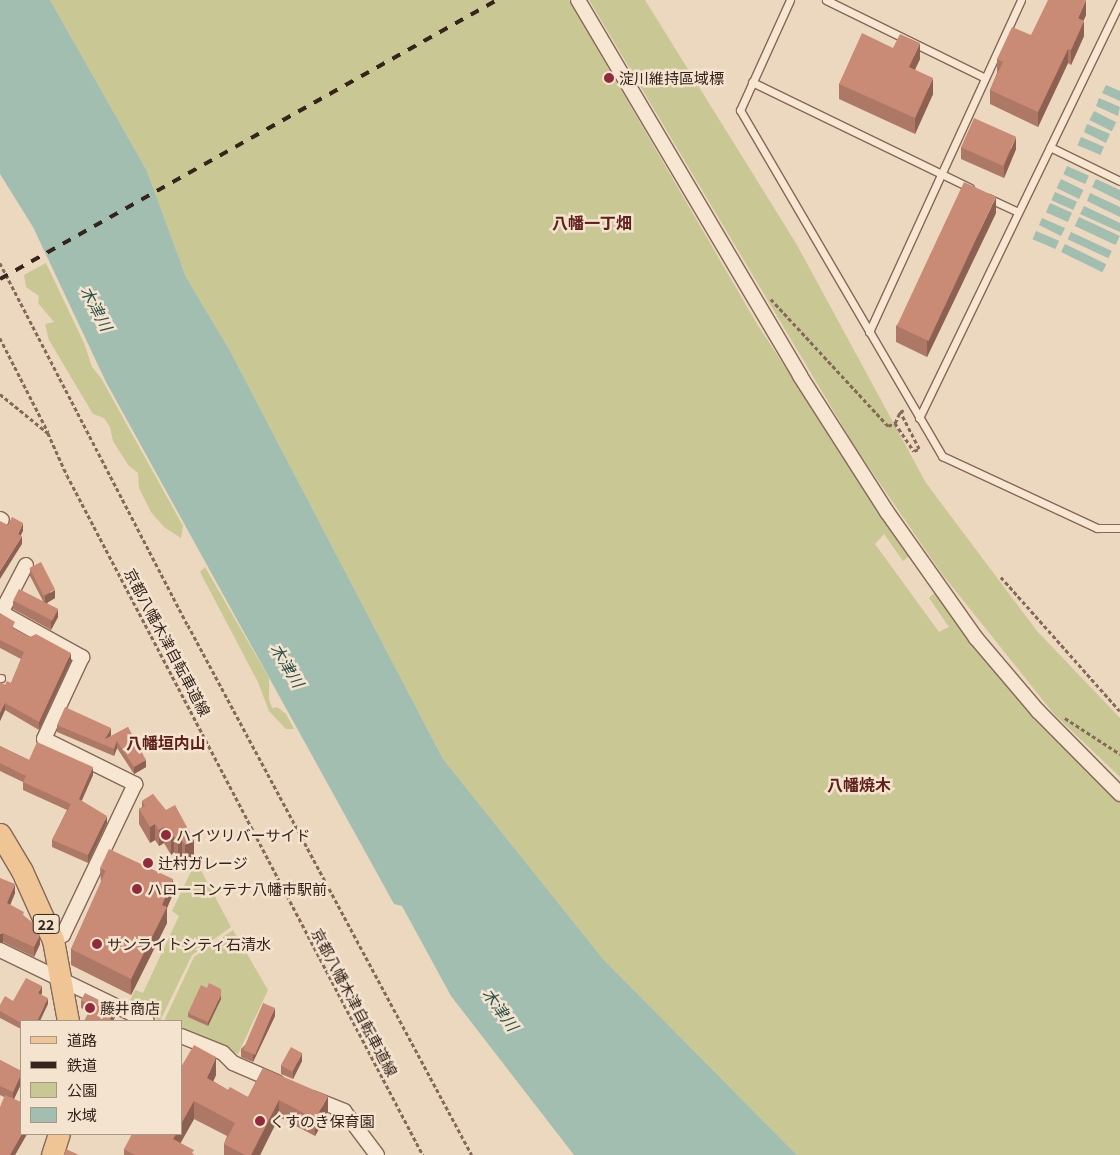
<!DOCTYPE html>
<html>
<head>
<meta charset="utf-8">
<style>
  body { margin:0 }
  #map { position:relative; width:1120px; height:1155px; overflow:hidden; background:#ecd7bf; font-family:Georgia,"Noto Sans JP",serif }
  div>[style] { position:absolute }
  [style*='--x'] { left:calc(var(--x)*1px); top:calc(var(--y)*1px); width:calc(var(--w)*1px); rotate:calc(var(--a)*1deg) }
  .green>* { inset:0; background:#c9c793 }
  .water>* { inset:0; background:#a2beb1; transform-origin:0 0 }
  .path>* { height:2.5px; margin-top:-1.25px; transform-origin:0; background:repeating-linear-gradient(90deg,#846858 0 4px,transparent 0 6.5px) }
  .roads { filter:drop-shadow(1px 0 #846858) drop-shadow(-1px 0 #846858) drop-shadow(0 1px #846858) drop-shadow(0 -1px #846858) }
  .service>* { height:7px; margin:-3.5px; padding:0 3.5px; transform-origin:3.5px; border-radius:3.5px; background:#f7e6d1 }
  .minor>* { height:14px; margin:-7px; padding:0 7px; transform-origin:7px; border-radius:7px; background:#f7e6d1 }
  .primary>* { height:21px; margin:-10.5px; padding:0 10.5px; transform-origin:10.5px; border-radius:10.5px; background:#efc596 }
  .rail>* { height:4px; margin-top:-2px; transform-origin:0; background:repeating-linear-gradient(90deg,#34241c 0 9px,transparent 0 18px) }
  .wall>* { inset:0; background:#ad7865 }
  .shaded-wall>* { inset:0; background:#8d6152 }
  .building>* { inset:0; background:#c98b75; transform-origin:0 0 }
  .dots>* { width:14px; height:14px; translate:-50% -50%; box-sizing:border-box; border:2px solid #f4e3ce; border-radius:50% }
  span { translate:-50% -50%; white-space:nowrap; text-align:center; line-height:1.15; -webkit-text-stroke:5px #f4e3ce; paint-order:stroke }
  .shield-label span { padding:1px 4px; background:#f4e3ce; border:1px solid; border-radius:4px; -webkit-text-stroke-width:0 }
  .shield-label { font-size:14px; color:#34241c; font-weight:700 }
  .poi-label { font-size:15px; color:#34241c }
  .left { translate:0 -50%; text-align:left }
  .street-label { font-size:15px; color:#34241c }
  .neighbourhood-label { font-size:16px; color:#5f201d; font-weight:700 }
  .water-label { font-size:16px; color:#2c534a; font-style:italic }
  .legend { position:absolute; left:20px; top:1020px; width:162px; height:115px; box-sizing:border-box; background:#f4e3ce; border:1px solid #a79787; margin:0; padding:6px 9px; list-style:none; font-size:15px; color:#34241c }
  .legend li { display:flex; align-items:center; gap:10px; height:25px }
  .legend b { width:25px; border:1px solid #a79787 }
</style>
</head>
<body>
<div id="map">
  <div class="green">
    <i style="clip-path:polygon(50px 0,569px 0,757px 324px,909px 556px,903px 561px,884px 534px,875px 544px,939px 632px,949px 627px,929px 598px,934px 593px,1036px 719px,1120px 802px,1120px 1155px,797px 1155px,603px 959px,443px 759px,229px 349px,186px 277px,147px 171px)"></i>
    <i style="clip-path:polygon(589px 0,645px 0,797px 245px,926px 483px,1037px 631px,1120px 718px,1120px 777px,1054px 714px,942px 574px,855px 447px)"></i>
    <i style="clip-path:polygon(46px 263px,84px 343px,92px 367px,101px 378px,183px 526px,181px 538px,164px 527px,151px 512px,139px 488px,138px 473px,128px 465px,113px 441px,110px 427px,104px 418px,93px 414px,49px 340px,45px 324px,54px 322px,38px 303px,39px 296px,26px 287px,24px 275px)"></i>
    <i style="clip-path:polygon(205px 567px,269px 678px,269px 699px,272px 708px,277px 707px,286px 714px,294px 729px,286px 729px,269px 711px,258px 682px,200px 572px)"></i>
    <i style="clip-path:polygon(196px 861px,231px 927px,192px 955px,160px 1021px,128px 1005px,135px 990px,143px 993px,179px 916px,172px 911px)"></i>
    <i style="clip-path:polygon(233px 930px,268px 990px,238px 1054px,181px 1030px,181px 1021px,164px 1021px,194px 957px)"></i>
  </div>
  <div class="water">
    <i style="clip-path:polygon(0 0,50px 0,147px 171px,186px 277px,229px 349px,443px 759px,603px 959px,797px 1155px,574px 1155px,451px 996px,402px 906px,394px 904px,106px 382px,33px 227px,0 174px)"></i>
    <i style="clip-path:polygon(1106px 85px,1120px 91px,1120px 101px,1102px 93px)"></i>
    <i style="clip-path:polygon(1099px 98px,1120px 107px,1118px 116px,1096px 106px)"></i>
    <i style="left:1094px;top:111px;width:25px;height:10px;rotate:27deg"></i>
    <i style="clip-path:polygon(1087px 124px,1110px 134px,1106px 143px,1084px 132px)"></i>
    <i style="left:1081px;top:137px;width:25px;height:9px;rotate:23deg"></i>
    <i style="left:1067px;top:166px;width:24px;height:9px;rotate:24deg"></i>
    <i style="left:1061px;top:179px;width:25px;height:10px;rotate:26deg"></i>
    <i style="clip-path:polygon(1096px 179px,1120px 190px,1120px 201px,1092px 187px)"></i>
    <i style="left:1055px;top:192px;width:24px;height:9px;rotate:24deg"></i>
    <i style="clip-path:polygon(1090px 193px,1120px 207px,1120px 217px,1087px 201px)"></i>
    <i style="left:1050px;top:203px;width:24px;height:10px;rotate:24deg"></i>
    <i style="clip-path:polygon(1084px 206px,1120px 223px,1120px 232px,1080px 214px)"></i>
    <i style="left:1079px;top:217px;width:45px;height:10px;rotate:25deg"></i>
    <i style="clip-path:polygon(1042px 218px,1065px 228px,1061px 236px,1039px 225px)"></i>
    <i style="left:1036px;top:231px;width:25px;height:9px;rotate:23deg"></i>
    <i style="left:1071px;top:232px;width:45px;height:8px;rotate:25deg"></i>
    <i style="left:1065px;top:244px;width:46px;height:9px;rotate:26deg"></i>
  </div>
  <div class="path">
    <i style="--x:0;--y:263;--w:408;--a:62.6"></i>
    <i style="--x:188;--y:625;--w:601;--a:61.82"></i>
    <i style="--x:771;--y:299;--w:173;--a:47.3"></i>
    <i style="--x:888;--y:426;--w:8;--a:-23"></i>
    <i style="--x:895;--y:423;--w:34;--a:56"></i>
    <i style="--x:914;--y:451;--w:5;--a:-22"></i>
    <i style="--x:919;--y:449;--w:42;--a:-117.2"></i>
    <i style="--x:900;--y:412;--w:4;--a:-27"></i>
    <i style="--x:0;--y:338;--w:106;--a:62.9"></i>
    <i style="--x:0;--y:394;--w:62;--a:39.1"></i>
    <i style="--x:48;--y:433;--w:46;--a:65.7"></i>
    <i style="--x:67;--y:475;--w:768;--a:62.37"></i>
    <i style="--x:895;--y:423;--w:12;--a:-66"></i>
    <i style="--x:1001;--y:577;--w:179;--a:48.4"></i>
    <i style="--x:1065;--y:718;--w:66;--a:33.2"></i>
  </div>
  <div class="roads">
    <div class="service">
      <i style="--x:790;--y:0;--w:121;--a:114.4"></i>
      <i style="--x:740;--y:110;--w:401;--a:59.7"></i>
      <i style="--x:942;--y:456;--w:171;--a:24.9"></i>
      <i style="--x:1097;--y:528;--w:23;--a:0"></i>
      <i style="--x:826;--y:0;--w:177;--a:26.1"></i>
      <i style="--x:752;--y:82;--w:242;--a:25.9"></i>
      <i style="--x:1050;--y:147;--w:78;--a:25.9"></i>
      <i style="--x:988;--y:198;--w:33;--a:25"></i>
      <i style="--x:869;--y:332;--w:365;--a:-65.4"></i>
      <i style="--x:919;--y:418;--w:462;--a:-64.2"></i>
      <i style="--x:0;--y:678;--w:1;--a:0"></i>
    </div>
    <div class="minor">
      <i style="--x:578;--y:0;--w:437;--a:59.4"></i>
      <i style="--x:800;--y:376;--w:161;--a:57.4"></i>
      <i style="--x:887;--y:512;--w:154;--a:54.8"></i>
      <i style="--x:976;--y:638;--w:96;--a:49.7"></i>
      <i style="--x:1038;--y:711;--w:117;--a:45.3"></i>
      <i style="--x:0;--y:519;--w:2;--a:27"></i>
      <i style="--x:0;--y:612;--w:94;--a:28.8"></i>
      <i style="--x:82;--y:657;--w:90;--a:114.9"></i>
      <i style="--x:44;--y:739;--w:102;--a:26.3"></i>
      <i style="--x:135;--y:784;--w:167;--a:115.5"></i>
      <i style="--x:63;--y:935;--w:11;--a:153"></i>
      <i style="--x:1;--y:613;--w:54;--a:-62.5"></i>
      <i style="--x:0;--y:950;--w:163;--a:25.8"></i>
      <i style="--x:181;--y:1036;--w:45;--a:22"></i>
      <i style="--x:223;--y:1053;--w:14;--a:45"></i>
      <i style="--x:233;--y:1063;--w:48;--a:23.4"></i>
      <i style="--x:312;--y:1098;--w:35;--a:22"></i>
      <i style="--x:344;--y:1111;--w:55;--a:53.1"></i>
    </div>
    <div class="primary">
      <i style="--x:0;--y:834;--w:43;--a:59.3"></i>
      <i style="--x:22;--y:871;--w:76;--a:65.8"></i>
      <i style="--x:53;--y:940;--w:82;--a:79.5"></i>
      <i style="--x:52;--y:1155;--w:22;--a:-72"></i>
    </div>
  </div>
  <div class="rail">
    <i style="--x:0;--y:279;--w:570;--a:-29.31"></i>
  </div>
  <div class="wall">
    <i style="clip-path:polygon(1086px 15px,1083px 21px,1084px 36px,1071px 65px,1068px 63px,1038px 127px,990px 104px,990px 90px,997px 73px,997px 59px,1031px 35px)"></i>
    <i style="clip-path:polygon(893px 48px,920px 59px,915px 69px,933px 94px,915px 134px,839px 99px,839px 84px)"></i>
    <i style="clip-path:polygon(961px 147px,1016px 149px,1004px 178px,961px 159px)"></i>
    <i style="clip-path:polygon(996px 213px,927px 357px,896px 342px,896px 326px)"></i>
    <i style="clip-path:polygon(30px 568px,55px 598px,47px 603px,58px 617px,51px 630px,13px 609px,13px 601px,43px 601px,30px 576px)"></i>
    <i style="clip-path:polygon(0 613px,15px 629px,71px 661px,39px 730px,5px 710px,0 721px,0 682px,5px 685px,11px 683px,21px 659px,0 648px)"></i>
    <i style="clip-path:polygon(57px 725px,111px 735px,110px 737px,128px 727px,146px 767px,134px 774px,117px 748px,114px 756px,57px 732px)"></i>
    <i style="clip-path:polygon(0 746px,29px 760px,93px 775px,81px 801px,107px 823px,88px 863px,52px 847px,52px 840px,67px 810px,23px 790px,23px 782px,0 771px)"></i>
    <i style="clip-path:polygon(153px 794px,194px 856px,185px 861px,182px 856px,178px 858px,174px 852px,171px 855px,164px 843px,159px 846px,155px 840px,150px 843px,139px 824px,139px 809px,142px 807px,142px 801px)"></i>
    <i style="clip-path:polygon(100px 868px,173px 894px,167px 908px,167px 923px,131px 995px,71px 965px,71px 949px,101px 883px)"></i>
    <i style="clip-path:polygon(0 878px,15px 893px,10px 905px,24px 916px,37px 934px,40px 944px,34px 957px,3px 942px)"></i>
    <i style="clip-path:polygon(42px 993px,41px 994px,48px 1004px,21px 1021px,21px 1029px,0 1018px,0 1005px)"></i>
    <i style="clip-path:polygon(221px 999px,208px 1026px,188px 1017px,188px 1013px)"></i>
    <i style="clip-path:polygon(81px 1000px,115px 1017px,113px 1021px,81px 1008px)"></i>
    <i style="clip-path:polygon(275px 1016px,253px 1062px,241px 1057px,241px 1049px)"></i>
    <i style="clip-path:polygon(0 1060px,21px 1071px,21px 1084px,14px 1099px,27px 1134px,15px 1155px,0 1155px,4px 1097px,0 1095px)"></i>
    <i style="clip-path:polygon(302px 1061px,293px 1079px,281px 1074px,281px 1066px)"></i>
    <i style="clip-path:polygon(181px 1067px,216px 1075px,213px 1081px,228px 1090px,248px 1097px,263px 1068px,328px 1113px,315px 1136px,279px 1117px,260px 1155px,224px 1155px,224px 1144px,227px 1136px,194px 1119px,180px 1143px,194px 1155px,124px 1155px,124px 1149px,181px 1134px)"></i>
  </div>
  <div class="shaded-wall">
    <i style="clip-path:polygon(1086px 0,1086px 15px,1078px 33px,1078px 18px)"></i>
    <i style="clip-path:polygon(1084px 21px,1084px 36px,1071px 65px,1071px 50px)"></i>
    <i style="clip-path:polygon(920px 43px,920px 59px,909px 82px,909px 67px)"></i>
    <i style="clip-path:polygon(1068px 49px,1068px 63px,1038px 127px,1038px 112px)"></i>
    <i style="clip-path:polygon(933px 78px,933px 94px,915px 134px,915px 118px)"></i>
    <i style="clip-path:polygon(1016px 137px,1016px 149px,1004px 178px,1004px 166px)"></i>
    <i style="clip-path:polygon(996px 197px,996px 213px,927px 357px,927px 341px)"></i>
    <i style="clip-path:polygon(23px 523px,23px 531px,18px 541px,18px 534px)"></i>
    <i style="clip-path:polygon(22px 536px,22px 544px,0 579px,0 571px)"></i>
    <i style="clip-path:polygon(55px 590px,55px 598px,45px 604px,45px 596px)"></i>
    <i style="clip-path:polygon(58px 609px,58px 617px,51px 630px,51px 622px)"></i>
    <i style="clip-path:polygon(71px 653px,71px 661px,39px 730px,39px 722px)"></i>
    <i style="clip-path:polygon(5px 703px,5px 710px,0 721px,0 713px)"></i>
    <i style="clip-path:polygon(111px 728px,111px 735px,105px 746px,105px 739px)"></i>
    <i style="clip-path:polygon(117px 741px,117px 748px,114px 756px,114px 749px)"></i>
    <i style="clip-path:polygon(146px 760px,146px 767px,134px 774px,134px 767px)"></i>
    <i style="clip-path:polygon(93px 767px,93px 775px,79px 807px,79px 799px)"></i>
    <i style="clip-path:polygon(107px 816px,107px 823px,88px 863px,88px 855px)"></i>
    <i style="clip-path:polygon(155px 824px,155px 840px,150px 843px,150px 827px)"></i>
    <i style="clip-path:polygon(164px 827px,164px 843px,159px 846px,159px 830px)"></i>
    <i style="clip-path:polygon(174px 836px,174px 852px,171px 855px,171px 839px)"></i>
    <i style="clip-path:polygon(182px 840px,182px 856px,178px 858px,178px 842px)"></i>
    <i style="clip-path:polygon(194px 840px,194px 856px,185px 861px,185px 845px)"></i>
    <i style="clip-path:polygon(173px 879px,173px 894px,167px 908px,167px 923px,131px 995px,131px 979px)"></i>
    <i style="clip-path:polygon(15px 884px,15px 893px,7px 913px,7px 903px)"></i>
    <i style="clip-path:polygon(3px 933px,3px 942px,0 943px,0 934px)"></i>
    <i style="clip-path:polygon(40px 935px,40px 944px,34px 957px,34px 947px)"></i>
    <i style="clip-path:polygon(42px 986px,42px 993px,38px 999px,38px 993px)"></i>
    <i style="clip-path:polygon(221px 995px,221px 999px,208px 1026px,208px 1022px)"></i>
    <i style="clip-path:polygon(48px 998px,48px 1004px,40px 1021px,37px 1021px)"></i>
    <i style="clip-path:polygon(115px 1008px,115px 1017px,113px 1021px,110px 1019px)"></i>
    <i style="clip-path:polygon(275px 1008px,275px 1016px,253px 1062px,253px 1054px)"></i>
    <i style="clip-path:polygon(302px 1053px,302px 1061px,293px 1079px,293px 1071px)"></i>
    <i style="clip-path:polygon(216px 1057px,216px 1075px,207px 1096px,207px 1078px)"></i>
    <i style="clip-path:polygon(21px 1075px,21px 1084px,13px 1101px,13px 1092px)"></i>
    <i style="clip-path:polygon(328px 1096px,328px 1113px,315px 1136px,315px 1119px)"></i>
    <i style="clip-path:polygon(279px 1100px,279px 1117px,260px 1155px,251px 1155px)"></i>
    <i style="clip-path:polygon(194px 1101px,194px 1119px,174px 1155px,173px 1139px,176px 1134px,181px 1134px,181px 1124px)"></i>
    <i style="clip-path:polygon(22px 1134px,27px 1134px,15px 1155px,10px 1155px)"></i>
  </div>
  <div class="building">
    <i style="clip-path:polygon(1048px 0,1086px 0,1078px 18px,1084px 21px,1071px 50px,1068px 49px,1038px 112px,990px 90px,1003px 62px,997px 59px,1012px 27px,1031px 35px)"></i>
    <i style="clip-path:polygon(862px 33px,893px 48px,900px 34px,920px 43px,909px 67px,933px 78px,915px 118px,839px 84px)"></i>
    <i style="left:974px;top:118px;width:46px;height:32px;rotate:24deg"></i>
    <i style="left:964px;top:182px;width:35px;height:159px;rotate:25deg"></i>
    <i style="clip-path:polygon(12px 517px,23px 523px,18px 534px,22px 536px,0 571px,0 521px,8px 525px)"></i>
    <i style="left:41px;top:562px;width:31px;height:13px;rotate:63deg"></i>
    <i style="left:19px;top:589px;width:44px;height:13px;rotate:27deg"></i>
    <i style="clip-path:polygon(0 613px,15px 622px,12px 628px,30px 637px,36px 634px,71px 653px,39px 722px,5px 703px,0 713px,0 682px,5px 685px,7px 681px,11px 683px,24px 652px,0 640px)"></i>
    <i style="clip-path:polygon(65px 707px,111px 728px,105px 739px,128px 727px,146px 760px,134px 767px,117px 741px,114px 749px,57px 725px)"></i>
    <i style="clip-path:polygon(37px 742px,93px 767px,79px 799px,107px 816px,88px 855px,52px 840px,71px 804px,23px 782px,26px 776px,0 763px,0 746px,29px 760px)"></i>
    <i style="clip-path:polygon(153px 794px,166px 810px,175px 805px,194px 840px,185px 845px,182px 840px,178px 842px,174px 836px,171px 839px,164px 827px,159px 830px,155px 824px,150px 827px,139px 809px,145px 806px,142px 801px)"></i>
    <i style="clip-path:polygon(109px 849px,173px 879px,162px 905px,167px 907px,131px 979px,71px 949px,106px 870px,100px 868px)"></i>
    <i style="clip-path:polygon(0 878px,15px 884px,7px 903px,24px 912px,23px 915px,37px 926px,34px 932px,40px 935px,34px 947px,3px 933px,0 934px)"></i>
    <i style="clip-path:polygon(26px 978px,42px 986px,38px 993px,48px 998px,37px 1021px,21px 1021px,21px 1023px,0 1011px,0 1005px,5px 996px,13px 1001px)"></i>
    <i style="clip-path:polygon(209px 983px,221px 989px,221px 995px,208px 1022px,188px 1013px,201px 985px,207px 988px)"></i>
    <i style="clip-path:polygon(85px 993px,115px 1008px,110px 1019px,112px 1021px,84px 1021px,92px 1006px,81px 1000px)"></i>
    <i style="left:263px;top:1003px;width:13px;height:51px;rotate:23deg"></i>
    <i style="clip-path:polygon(194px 1045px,216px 1057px,207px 1078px,228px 1090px,230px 1087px,248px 1097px,263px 1068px,328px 1096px,315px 1119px,279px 1100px,251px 1155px,245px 1155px,224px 1144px,235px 1123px,194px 1101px,181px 1124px,181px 1067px)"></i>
    <i style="left:291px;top:1047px;width:13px;height:21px;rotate:29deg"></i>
    <i style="clip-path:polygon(0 1060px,21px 1071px,21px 1075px,13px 1092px,0 1086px)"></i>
    <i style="clip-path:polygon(5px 1095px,21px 1102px,22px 1134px,10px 1155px,0 1155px,0 1107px)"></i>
    <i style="clip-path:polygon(132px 1134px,176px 1134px,173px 1139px,194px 1150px,192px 1153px,194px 1155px,135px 1155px,124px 1149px)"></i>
    <i style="clip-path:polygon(66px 1149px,79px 1155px,64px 1155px)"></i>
  </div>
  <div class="dots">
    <i style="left:609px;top:78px;background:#912a3b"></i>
    <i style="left:166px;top:835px;background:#912a3b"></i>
    <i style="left:148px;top:863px;background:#912a3b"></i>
    <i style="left:137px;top:889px;background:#912a3b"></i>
    <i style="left:97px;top:944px;background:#912a3b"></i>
    <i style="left:90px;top:1008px;background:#912a3b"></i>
    <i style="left:260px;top:1121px;background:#912a3b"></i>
  </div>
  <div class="shield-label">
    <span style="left:46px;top:924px">22</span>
  </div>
  <div class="poi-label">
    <span class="left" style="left:619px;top:78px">淀川維持區域標</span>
    <span class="left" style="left:176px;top:835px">ハイツリバーサイド</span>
    <span class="left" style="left:158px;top:863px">辻村ガレージ</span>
    <span class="left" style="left:147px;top:889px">ハローコンテナ八幡市駅前</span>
    <span class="left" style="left:107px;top:944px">サンライトシティ石清水</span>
    <span class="left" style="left:100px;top:1008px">藤井商店</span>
    <span class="left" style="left:270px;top:1121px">くすのき保育園</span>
  </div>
  <div class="street-label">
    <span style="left:168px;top:642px;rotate:62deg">京都八幡木津自転車道線</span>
    <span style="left:355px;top:1002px;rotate:62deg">京都八幡木津自転車道線</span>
  </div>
  <div class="neighbourhood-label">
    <span style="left:592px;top:222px">八幡一丁畑</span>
    <span style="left:166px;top:742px">八幡垣内山</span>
    <span style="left:859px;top:784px">八幡焼木</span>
  </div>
  <div class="water-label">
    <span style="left:97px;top:308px;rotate:62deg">木津川</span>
    <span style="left:288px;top:665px;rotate:59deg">木津川</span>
    <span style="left:501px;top:1009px;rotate:54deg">木津川</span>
  </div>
  <ul class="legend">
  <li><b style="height:6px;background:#efc596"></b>道路</li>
  <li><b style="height:6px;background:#34241c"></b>鉄道</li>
  <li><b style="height:14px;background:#c9c793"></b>公園</li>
  <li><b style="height:14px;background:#a2beb1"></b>水域</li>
  </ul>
</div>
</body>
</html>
